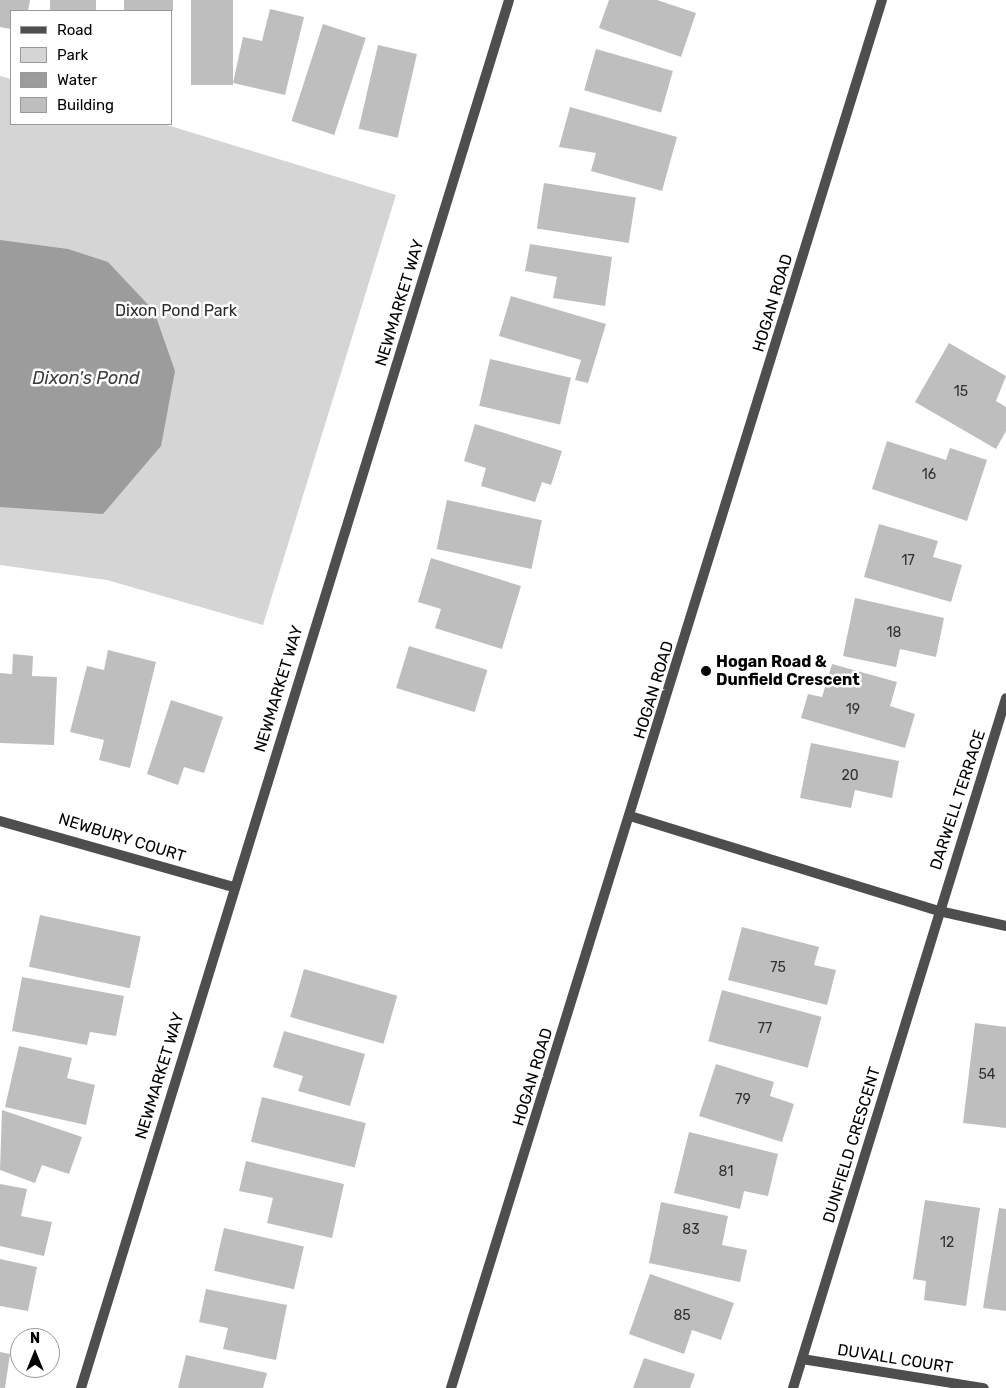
<!DOCTYPE html>
<html>
<head>
<meta charset="utf-8">
<style>
  body { margin:0 }
  #map { position:relative; width:1006px; height:1388px; overflow:hidden; background:#fff; font-family:Rubik,sans-serif }
  div>[style] { position:absolute }
  [style*='--x'] { left:calc(var(--x)*1px); top:calc(var(--y)*1px); width:calc(var(--w)*1px); rotate:calc(var(--a)*1deg) }
  .green>* { inset:0; background:#d5d5d5 }
  .water>* { inset:0; background:#9c9c9c }
  .building>* { inset:0; background:#bebebe; transform-origin:0 0 }
  .minor>* { height:10px; margin:-5px; padding:0 5px; transform-origin:5px; border-radius:5px; background:#4e4e4e }
  .tertiary>* { height:10px; margin:-5px; padding:0 5px; transform-origin:5px; border-radius:5px; background:#4e4e4e }
  .dots>* { width:14px; height:14px; translate:-50% -50%; box-sizing:border-box; border:2px solid #fff; border-radius:50% }
  span { translate:-50% -50%; white-space:nowrap; text-align:center; line-height:1.15; -webkit-text-stroke:5px #fff; paint-order:stroke }
  .number-label { font-size:14px; color:#303030 }
  .number-label span { -webkit-text-stroke-width:0 }
  .street-label { font-size:16px; color:#000 }
  .park-label { font-size:16px; color:#2c2c2c }
  .poi-label { font-size:16px; color:#000; font-weight:700 }
  .left { translate:0 -50%; text-align:left }
  .water-label { font-size:18px; color:#3d3d3d; font-style:italic }
  .legend { position:absolute; left:10px; top:10px; width:162px; height:115px; box-sizing:border-box; background:#fff; border:1px solid #999; margin:0; padding:6px 9px; list-style:none; font-size:15px; color:#000 }
  .legend li { display:flex; align-items:center; gap:10px; height:25px }
  .legend b { width:25px; border:1px solid #999 }
  .north { position:absolute; left:10px; top:1328px; width:50px; height:50px; box-sizing:border-box; background:#fff; border:1px solid #999; border-radius:50%; rotate:0deg; font-size:14px; font-weight:700; line-height:20px; text-align:center; color:#000 }
  .north::after { content:''; display:block; margin:auto; width:18px; height:22px; background:#000; clip-path:polygon(50% 0,100% 100%,50% 72%,0 100%) }
</style>
</head>
<body>
<div id="map">
  <div class="green">
    <i style="clip-path:polygon(0 76px,11px 79px,11px 124px,164px 124px,396px 195px,263px 625px,107px 580px,0 565px)"></i>
  </div>
  <div class="water">
    <i style="clip-path:polygon(0 240px,68px 249px,108px 262px,154px 311px,175px 371px,161px 446px,103px 514px,0 507px)"></i>
  </div>
  <div class="building">
    <i style="clip-path:polygon(0 0,30px 0,28px 11px,11px 11px,11px 29px,0 27px)"></i>
    <i style="left:50px;top:0;width:46px;height:11px"></i>
    <i style="left:124px;top:0;width:49px;height:11px"></i>
    <i style="left:191px;top:0;width:42px;height:85px"></i>
    <i style="clip-path:polygon(609px 0,657px 0,696px 13px,681px 57px,599px 28px)"></i>
    <i style="clip-path:polygon(270px 9px,304px 17px,285px 95px,233px 83px,243px 37px,262px 41px)"></i>
    <i style="left:323px;top:24px;width:45px;height:102px;rotate:18deg"></i>
    <i style="left:378px;top:45px;width:40px;height:86px;rotate:13deg"></i>
    <i style="left:596px;top:49px;width:80px;height:43px;rotate:16deg"></i>
    <i style="clip-path:polygon(570px 107px,677px 137px,662px 191px,591px 171px,596px 153px,559px 147px)"></i>
    <i style="left:544px;top:183px;width:93px;height:46px;rotate:9deg"></i>
    <i style="clip-path:polygon(530px 244px,612px 257px,605px 306px,553px 298px,557px 277px,525px 271px)"></i>
    <i style="clip-path:polygon(511px 296px,606px 324px,588px 383px,575px 380px,581px 360px,499px 336px)"></i>
    <i style="clip-path:polygon(949px 343px,1006px 376px,996px 401px,1006px 407px,1006px 431px,996px 449px,915px 402px)"></i>
    <i style="left:490px;top:359px;width:83px;height:48px;rotate:13deg"></i>
    <i style="clip-path:polygon(475px 424px,562px 451px,551px 485px,542px 482px,535px 502px,481px 486px,486px 468px,464px 461px)"></i>
    <i style="clip-path:polygon(887px 441px,946px 460px,950px 448px,987px 460px,967px 521px,872px 489px)"></i>
    <i style="left:447px;top:500px;width:97px;height:50px;rotate:12deg"></i>
    <i style="clip-path:polygon(879px 524px,938px 541px,933px 557px,962px 565px,951px 602px,864px 577px)"></i>
    <i style="clip-path:polygon(431px 558px,521px 586px,502px 649px,435px 628px,441px 609px,418px 602px)"></i>
    <i style="clip-path:polygon(855px 598px,944px 618px,936px 657px,900px 649px,896px 667px,843px 656px)"></i>
    <i style="left:409px;top:646px;width:82px;height:44px;rotate:17deg"></i>
    <i style="clip-path:polygon(108px 650px,156px 662px,130px 768px,99px 760px,104px 740px,70px 732px,87px 666px,104px 670px)"></i>
    <i style="clip-path:polygon(13px 654px,33px 656px,32px 676px,57px 677px,54px 745px,0 743px,0 673px,12px 674px)"></i>
    <i style="clip-path:polygon(832px 664px,897px 682px,890px 706px,915px 714px,905px 748px,801px 718px,808px 694px,822px 697px)"></i>
    <i style="clip-path:polygon(171px 700px,223px 717px,204px 773px,184px 767px,178px 785px,147px 774px)"></i>
    <i style="clip-path:polygon(811px 743px,899px 761px,892px 798px,855px 790px,851px 808px,800px 798px)"></i>
    <i style="left:40px;top:915px;width:103px;height:53px;rotate:12deg"></i>
    <i style="clip-path:polygon(742px 927px,819px 947px,814px 965px,836px 970px,827px 1005px,728px 980px)"></i>
    <i style="left:304px;top:969px;width:97px;height:50px;rotate:16deg"></i>
    <i style="clip-path:polygon(22px 977px,124px 996px,116px 1036px,90px 1032px,87px 1045px,12px 1031px)"></i>
    <i style="left:722px;top:990px;width:103px;height:53px;rotate:15deg"></i>
    <i style="clip-path:polygon(975px 1023px,1006px 1027px,1006px 1128px,963px 1123px)"></i>
    <i style="clip-path:polygon(284px 1031px,365px 1054px,350px 1106px,298px 1091px,303px 1076px,273px 1067px)"></i>
    <i style="clip-path:polygon(19px 1046px,72px 1058px,67px 1078px,95px 1085px,86px 1125px,5px 1107px)"></i>
    <i style="clip-path:polygon(716px 1064px,774px 1082px,770px 1096px,794px 1104px,782px 1142px,699px 1116px)"></i>
    <i style="left:262px;top:1097px;width:107px;height:46px;rotate:14deg"></i>
    <i style="clip-path:polygon(2px 1110px,82px 1137px,69px 1174px,42px 1165px,35px 1183px,0 1170px)"></i>
    <i style="clip-path:polygon(689px 1132px,778px 1154px,768px 1196px,744px 1191px,740px 1209px,674px 1193px)"></i>
    <i style="clip-path:polygon(246px 1161px,344px 1184px,332px 1238px,267px 1223px,273px 1198px,239px 1191px)"></i>
    <i style="clip-path:polygon(0 1184px,27px 1189px,21px 1216px,52px 1222px,44px 1256px,0 1246px)"></i>
    <i style="clip-path:polygon(925px 1200px,980px 1208px,966px 1306px,924px 1300px,926px 1281px,913px 1279px)"></i>
    <i style="clip-path:polygon(661px 1202px,728px 1216px,722px 1245px,747px 1250px,740px 1282px,649px 1263px)"></i>
    <i style="clip-path:polygon(999px 1208px,1006px 1209px,1006px 1311px,983px 1308px)"></i>
    <i style="left:224px;top:1228px;width:82px;height:44px;rotate:13deg"></i>
    <i style="clip-path:polygon(0 1259px,37px 1267px,28px 1311px,0 1306px)"></i>
    <i style="clip-path:polygon(650px 1274px,734px 1303px,721px 1340px,692px 1330px,684px 1354px,629px 1334px)"></i>
    <i style="clip-path:polygon(206px 1289px,287px 1305px,276px 1360px,223px 1349px,228px 1328px,199px 1322px)"></i>
    <i style="clip-path:polygon(0 1352px,10px 1354px,5px 1388px,0 1388px)"></i>
    <i style="clip-path:polygon(186px 1355px,267px 1373px,263px 1388px,178px 1388px)"></i>
    <i style="clip-path:polygon(644px 1358px,695px 1374px,690px 1388px,633px 1388px)"></i>
  </div>
  <div class="minor">
    <i style="--x:630;--y:816;--w:323;--a:17.1"></i>
    <i style="--x:939;--y:911;--w:69;--a:12.6"></i>
    <i style="--x:0;--y:821;--w:243;--a:15.8"></i>
    <i style="--x:802;--y:1359;--w:184;--a:9.1"></i>
    <i style="--x:81;--y:1388;--w:1452;--a:-72.86"></i>
    <i style="--x:793;--y:1388;--w:722;--a:-72.84"></i>
  </div>
  <div class="tertiary">
    <i style="--x:451;--y:1388;--w:1453;--a:-72.75"></i>
  </div>
  <div class="dots">
    <i style="left:706px;top:671px;background:#000"></i>
  </div>
  <div class="number-label">
    <span style="left:961px;top:392px">15</span>
    <span style="left:929px;top:475px">16</span>
    <span style="left:908px;top:561px">17</span>
    <span style="left:894px;top:633px">18</span>
    <span style="left:853px;top:710px">19</span>
    <span style="left:850px;top:776px">20</span>
    <span style="left:778px;top:968px">75</span>
    <span style="left:765px;top:1029px">77</span>
    <span style="left:987px;top:1075px">54</span>
    <span style="left:743px;top:1100px">79</span>
    <span style="left:726px;top:1172px">81</span>
    <span style="left:691px;top:1230px">83</span>
    <span style="left:947px;top:1243px">12</span>
    <span style="left:682px;top:1316px">85</span>
  </div>
  <div class="street-label">
    <span style="left:400px;top:303px;rotate:-73deg">NEWMARKET WAY</span>
    <span style="left:773px;top:303px;rotate:-73deg">HOGAN ROAD</span>
    <span style="left:279px;top:689px;rotate:-73deg">NEWMARKET WAY</span>
    <span style="left:654px;top:690px;rotate:-73deg">HOGAN ROAD</span>
    <span style="left:958px;top:800px;rotate:-72deg">DARWELL TERRACE</span>
    <span style="left:122px;top:838px;rotate:17deg">NEWBURY COURT</span>
    <span style="left:160px;top:1076px;rotate:-73deg">NEWMARKET WAY</span>
    <span style="left:533px;top:1077px;rotate:-73deg">HOGAN ROAD</span>
    <span style="left:852px;top:1145px;rotate:-73deg">DUNFIELD CRESCENT</span>
    <span style="left:895px;top:1359px;rotate:9deg">DUVALL COURT</span>
  </div>
  <div class="park-label">
    <span style="left:176px;top:311px">Dixon Pond Park</span>
  </div>
  <div class="poi-label">
    <span class="left" style="left:716px;top:671px">Hogan Road &amp;<br>Dunfield Crescent</span>
  </div>
  <div class="water-label">
    <span style="left:86px;top:378px">Dixon's Pond</span>
  </div>
  <ul class="legend">
  <li><b style="height:6px;background:#4e4e4e"></b>Road</li>
  <li><b style="height:14px;background:#d5d5d5"></b>Park</li>
  <li><b style="height:14px;background:#9c9c9c"></b>Water</li>
  <li><b style="height:14px;background:#bebebe"></b>Building</li>
  </ul>
  <div class="north">N</div>
</div>
</body>
</html>
